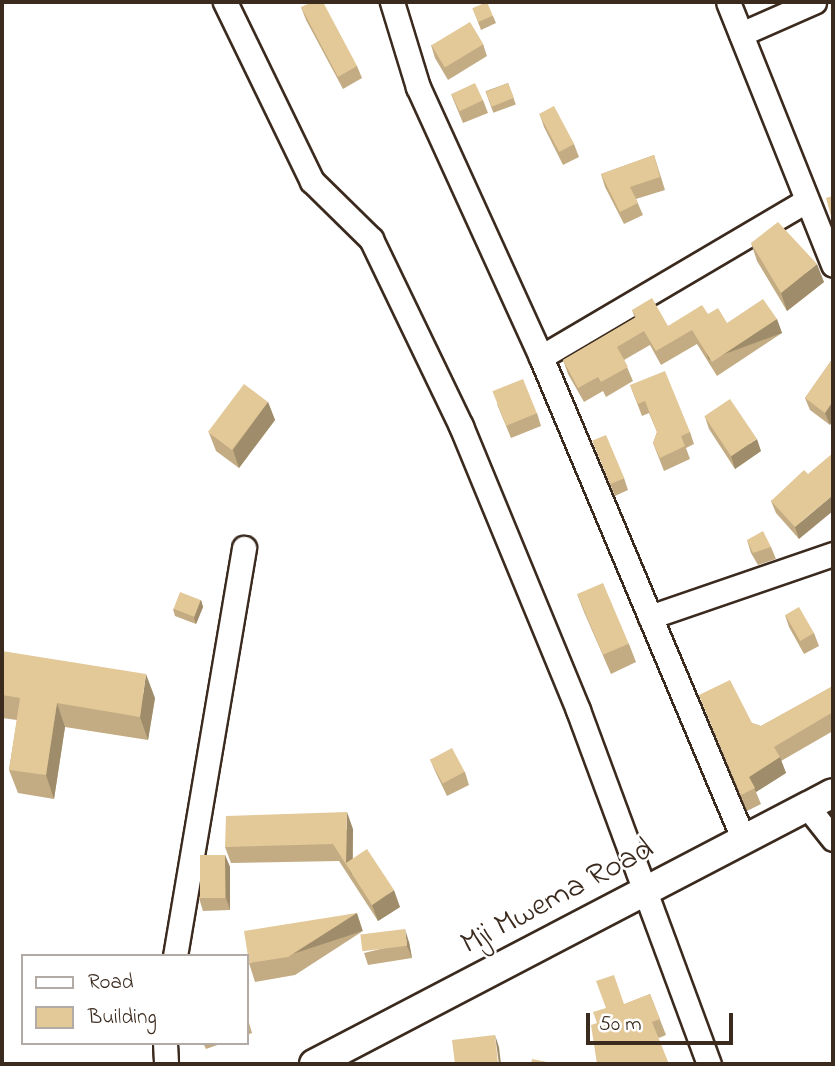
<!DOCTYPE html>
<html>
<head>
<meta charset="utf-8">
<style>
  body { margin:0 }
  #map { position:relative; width:835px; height:1066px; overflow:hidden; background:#fff; font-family:"Indie Flower",sans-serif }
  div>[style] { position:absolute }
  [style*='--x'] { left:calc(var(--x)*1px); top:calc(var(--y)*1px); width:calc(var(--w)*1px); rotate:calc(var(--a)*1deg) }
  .roads { filter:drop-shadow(2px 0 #3b2a1e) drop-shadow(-2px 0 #3b2a1e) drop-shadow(0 2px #3b2a1e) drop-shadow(0 -2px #3b2a1e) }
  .minor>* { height:23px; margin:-11.5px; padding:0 11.5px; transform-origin:11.5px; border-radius:11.5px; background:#fff }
  .major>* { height:28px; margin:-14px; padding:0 14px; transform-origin:14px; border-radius:14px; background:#fff }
  .wall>* { inset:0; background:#c3ac83; transform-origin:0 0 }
  .shaded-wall>* { inset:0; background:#9f8c6a; transform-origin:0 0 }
  .building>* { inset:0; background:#e3c898; transform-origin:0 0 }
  span { translate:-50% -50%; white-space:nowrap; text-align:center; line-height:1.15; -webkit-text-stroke:5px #fff; paint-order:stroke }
  .street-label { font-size:32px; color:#3b2a1e }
  .frame { position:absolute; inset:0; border:4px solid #3b2a1e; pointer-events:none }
  .legend { position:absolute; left:21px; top:954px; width:228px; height:91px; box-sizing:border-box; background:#fff; border:2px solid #b1aaa5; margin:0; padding:9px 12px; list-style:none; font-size:21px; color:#3b2a1e }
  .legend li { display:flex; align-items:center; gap:14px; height:35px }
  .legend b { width:35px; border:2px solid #b1aaa5 }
  .scale { position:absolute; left:586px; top:1013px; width:147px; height:32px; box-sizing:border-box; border:4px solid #3b2a1e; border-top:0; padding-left:9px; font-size:21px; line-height:24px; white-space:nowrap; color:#3b2a1e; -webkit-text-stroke:5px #fff; paint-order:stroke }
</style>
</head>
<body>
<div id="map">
  <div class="roads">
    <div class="minor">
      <i style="--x:225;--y:2;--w:199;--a:64.1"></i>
      <i style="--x:312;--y:181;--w:83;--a:44.5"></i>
      <i style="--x:371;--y:239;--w:208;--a:64.3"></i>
      <i style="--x:461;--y:426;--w:307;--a:67.6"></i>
      <i style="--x:578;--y:710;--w:377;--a:69.7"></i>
      <i style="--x:392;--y:2;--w:89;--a:73"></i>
      <i style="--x:418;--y:87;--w:297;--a:65.5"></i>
      <i style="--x:541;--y:357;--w:522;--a:67.22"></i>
      <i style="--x:728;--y:2;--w:283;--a:68.2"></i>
      <i style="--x:741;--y:34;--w:80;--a:-23.7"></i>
      <i style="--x:541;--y:357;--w:305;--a:-30.5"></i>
      <i style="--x:650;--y:617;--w:194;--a:-19"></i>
      <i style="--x:807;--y:806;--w:42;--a:51.8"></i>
      <i style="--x:175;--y:956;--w:414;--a:-80.4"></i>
      <i style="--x:165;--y:1043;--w:21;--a:87"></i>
    </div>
    <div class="major">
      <i style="--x:314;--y:1064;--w:585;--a:-27.57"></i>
    </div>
  </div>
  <div class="wall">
    <i style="clip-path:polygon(301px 7px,357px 66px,362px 78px,343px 89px,306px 20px)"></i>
    <i style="clip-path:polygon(473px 9px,493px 16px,496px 23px,481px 30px)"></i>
    <i style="clip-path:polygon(483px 44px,487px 56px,448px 80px,435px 58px,431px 45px)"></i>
    <i style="left:508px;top:83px;width:23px;height:24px;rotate:70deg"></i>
    <i style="clip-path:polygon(451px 94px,483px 100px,488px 113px,463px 123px)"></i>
    <i style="clip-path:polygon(540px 115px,574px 144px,579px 157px,563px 165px,544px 127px)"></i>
    <i style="clip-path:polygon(654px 155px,665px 190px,636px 199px,643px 215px,624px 224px,605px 187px,601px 174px)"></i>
    <i style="clip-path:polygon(751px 243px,824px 282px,787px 311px,757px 261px)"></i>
    <i style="clip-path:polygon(632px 310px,668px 326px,708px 314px,727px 323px,782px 333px,717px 376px,697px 344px,661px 365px,650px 345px,624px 360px,633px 381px,606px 397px,603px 391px,584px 402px,568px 374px,563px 360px,635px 318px)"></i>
    <i style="clip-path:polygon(833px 358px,830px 425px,810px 410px,805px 398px)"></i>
    <i style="clip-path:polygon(630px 385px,690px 432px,694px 444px,686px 448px,690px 459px,664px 471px,653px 443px,657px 432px,649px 413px,642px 416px)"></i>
    <i style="clip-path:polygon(268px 402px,275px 420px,239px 468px,216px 451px,209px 433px)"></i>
    <i style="clip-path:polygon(497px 404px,537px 413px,541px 426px,511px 438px)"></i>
    <i style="clip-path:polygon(705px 417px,761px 451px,735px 469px,709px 429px)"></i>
    <i style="clip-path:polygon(593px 442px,624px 478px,628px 490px,615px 496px)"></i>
    <i style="clip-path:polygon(808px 474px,799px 539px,776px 513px,771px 501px)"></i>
    <i style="clip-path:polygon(747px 540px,771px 547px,776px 559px,758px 565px,751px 553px)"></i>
    <i style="clip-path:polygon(577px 594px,629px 644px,636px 662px,611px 674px,584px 612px)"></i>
    <i style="clip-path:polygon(201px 600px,203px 607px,196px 624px,175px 616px,173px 609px)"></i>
    <i style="clip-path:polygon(785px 615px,814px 633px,819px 646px,804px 654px,789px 627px)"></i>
    <i style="clip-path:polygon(2px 651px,155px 698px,148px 740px,65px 727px,54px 799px,18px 793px,9px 770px,17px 720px,2px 718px)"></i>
    <i style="clip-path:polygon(833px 686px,833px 731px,781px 761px,786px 773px,756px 792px,761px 804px,747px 811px,699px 695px,752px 723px,761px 726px)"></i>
    <i style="clip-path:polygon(430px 759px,465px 772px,469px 785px,447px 796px,435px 771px)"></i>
    <i style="clip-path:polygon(353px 829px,353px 859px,400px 907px,378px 921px,339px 861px,231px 863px,225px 847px)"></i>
    <i style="clip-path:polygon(225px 855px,230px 867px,230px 910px,203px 911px,199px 898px)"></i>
    <i style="clip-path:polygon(363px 931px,295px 975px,255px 982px,249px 963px)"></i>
    <i style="clip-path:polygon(409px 942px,412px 958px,368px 965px,364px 953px)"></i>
    <i style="clip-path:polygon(650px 994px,666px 1035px,659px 1038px,625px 1004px)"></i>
    <i style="clip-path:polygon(247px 1016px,252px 1033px,247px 1035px)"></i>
    <i style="clip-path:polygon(203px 1043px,223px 1043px,206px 1049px)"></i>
  </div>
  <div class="shaded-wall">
    <i style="clip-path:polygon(817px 264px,824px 282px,787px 311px,781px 293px)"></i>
    <i style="left:777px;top:319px;width:15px;height:78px;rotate:70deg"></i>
    <i style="clip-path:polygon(833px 401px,833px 420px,830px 425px,825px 413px)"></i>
    <i style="clip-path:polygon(268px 402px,275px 420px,239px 468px,233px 450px)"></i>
    <i style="clip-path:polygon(757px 439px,761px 451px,735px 469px,731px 456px)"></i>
    <i style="clip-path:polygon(833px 495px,833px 511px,799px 539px,795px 527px)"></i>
    <i style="clip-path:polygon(201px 600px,203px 607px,196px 624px,194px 618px)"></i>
    <i style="clip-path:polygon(146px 674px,155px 698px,148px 740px,140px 717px)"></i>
    <i style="clip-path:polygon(57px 703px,65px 727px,54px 799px,46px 775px)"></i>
    <i style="clip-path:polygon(780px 757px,786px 773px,756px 792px,749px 777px)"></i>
    <i style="clip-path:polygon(347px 812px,353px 829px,352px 875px,346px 863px)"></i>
    <i style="clip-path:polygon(225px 855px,230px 867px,230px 910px,226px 898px)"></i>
    <i style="clip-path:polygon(394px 890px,400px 907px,378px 921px,372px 905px)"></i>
    <i style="left:357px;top:913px;width:19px;height:82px;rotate:72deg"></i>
    <i style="clip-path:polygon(405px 929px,409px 942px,412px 958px,407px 946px)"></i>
    <i style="clip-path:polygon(495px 1035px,499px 1047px,501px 1064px,499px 1064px)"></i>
  </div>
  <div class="building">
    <i style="clip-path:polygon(312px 2px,323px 2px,357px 66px,338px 77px,301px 7px)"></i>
    <i style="left:487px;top:2px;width:15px;height:16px;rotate:67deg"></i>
    <i style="left:470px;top:22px;width:26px;height:45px;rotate:59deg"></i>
    <i style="left:475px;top:83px;width:19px;height:26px;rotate:65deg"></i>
    <i style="left:508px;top:83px;width:16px;height:24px;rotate:68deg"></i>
    <i style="left:554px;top:106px;width:43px;height:17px;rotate:62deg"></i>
    <i style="clip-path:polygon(654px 155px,660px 177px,630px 187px,638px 203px,620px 212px,601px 174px)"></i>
    <i style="clip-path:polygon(833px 196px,833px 215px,831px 216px,826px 198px)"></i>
    <i style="clip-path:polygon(778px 222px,817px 264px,781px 293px,751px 243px)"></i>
    <i style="clip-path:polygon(652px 298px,668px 326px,702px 305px,708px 314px,718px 308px,727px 323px,763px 299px,777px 319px,712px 362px,692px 330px,656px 351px,644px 331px,617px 347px,628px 367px,601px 382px,598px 377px,578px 388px,563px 360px,636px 317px,632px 310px)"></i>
    <i style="clip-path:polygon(833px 358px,833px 401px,825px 413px,805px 398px)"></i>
    <i style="clip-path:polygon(665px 371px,690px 432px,681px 436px,685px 446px,660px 458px,653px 443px,657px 432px,645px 401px,638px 404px,630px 385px)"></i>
    <i style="left:523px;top:379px;width:37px;height:33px;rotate:68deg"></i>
    <i style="left:244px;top:384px;width:30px;height:60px;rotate:37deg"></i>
    <i style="left:730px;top:399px;width:48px;height:31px;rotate:56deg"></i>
    <i style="left:606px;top:435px;width:47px;height:15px;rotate:67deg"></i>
    <i style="clip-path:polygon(833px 453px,833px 495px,795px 527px,771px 501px,804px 470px,808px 474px)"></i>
    <i style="clip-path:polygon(763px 531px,771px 547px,753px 553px,747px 540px)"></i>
    <i style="left:603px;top:583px;width:66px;height:28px;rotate:67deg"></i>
    <i style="left:180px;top:592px;width:22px;height:18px;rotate:21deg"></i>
    <i style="left:799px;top:607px;width:30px;height:16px;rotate:60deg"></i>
    <i style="clip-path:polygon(2px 651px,146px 674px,140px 717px,57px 703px,46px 775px,9px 770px,20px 698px,2px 695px)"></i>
    <i style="clip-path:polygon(730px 680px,752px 723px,761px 726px,833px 686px,833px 712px,774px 747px,780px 757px,749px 777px,755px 788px,741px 795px,699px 695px)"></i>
    <i style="left:452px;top:748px;width:27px;height:25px;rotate:62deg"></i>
    <i style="clip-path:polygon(347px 812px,346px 863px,367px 849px,394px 890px,372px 905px,333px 844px,225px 847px,226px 816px)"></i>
    <i style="left:200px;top:855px;width:25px;height:43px"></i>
    <i style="clip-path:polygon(357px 913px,288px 957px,249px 963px,244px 931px)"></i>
    <i style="left:405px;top:929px;width:17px;height:45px;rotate:83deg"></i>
    <i style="clip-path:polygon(614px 975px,624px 1004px,650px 994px,660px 1019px,652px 1022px,669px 1064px,597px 1064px,591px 1025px,597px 1023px,593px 1012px,606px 1008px,596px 981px)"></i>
    <i style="clip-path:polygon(495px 1035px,498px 1064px,455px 1064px,452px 1040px)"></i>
    <i style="clip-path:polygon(532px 1059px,557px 1064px,531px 1064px)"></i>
  </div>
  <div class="street-label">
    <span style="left:558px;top:898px;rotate:-28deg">Mji Mwema Road</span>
  </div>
  <div class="frame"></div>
  <ul class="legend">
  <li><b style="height:9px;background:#fff"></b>Road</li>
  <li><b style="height:19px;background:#e3c898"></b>Building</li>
  </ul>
  <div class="scale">50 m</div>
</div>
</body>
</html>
